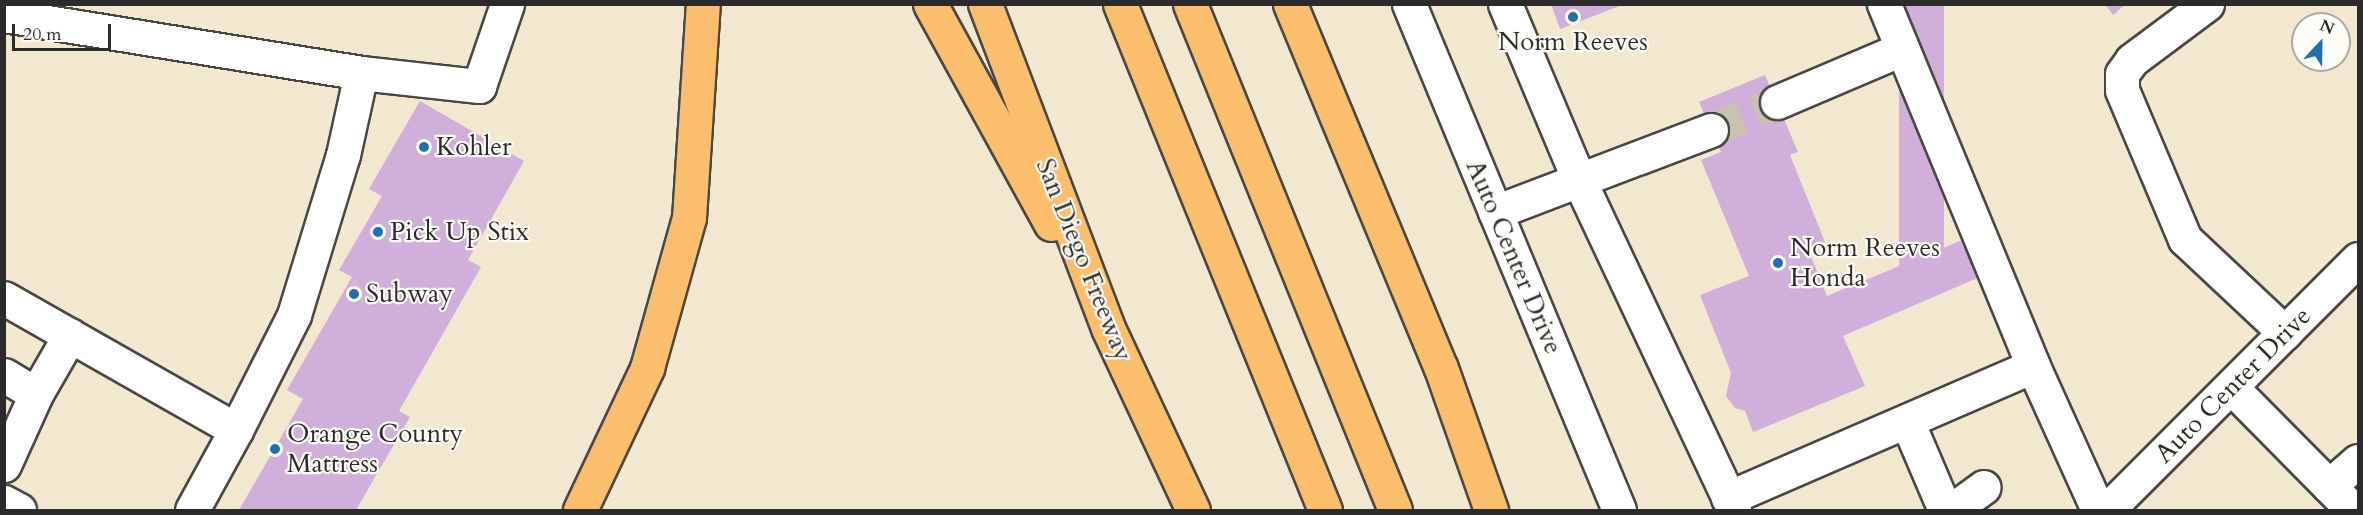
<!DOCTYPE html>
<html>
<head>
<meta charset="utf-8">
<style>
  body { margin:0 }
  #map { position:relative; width:2363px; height:515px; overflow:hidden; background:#f1e8cf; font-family:Cardo,serif }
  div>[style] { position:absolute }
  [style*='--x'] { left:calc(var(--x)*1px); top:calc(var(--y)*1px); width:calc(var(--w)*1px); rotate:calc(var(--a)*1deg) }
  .building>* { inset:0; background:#d0afdb; transform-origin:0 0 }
  .minor-tunnel>* { height:33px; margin-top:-16.5px; transform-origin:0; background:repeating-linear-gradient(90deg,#c9c2ae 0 33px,transparent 0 49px) }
  .roads { filter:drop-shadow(2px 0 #494744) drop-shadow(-2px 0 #494744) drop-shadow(0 2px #494744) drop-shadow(0 -2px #494744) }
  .minor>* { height:33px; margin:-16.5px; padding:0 16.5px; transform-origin:16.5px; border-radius:16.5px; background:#fff }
  .highway>* { height:33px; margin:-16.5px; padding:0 16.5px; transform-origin:16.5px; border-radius:16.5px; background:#fabe6d }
  .dots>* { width:16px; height:16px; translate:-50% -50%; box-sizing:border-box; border:3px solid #fdfcf7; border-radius:50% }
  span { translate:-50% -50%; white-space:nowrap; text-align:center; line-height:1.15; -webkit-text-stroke:4.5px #fdfcf7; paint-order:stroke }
  .poi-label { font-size:26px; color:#2b2b2b }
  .left { translate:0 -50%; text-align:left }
  .street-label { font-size:26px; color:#2b2b2b }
  .frame { position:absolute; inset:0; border:6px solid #2b2b2b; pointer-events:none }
  .north { position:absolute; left:2291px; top:12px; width:60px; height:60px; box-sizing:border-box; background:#fdfcf7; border:2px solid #a9a8a5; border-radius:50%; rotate:22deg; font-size:16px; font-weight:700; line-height:24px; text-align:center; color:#2b2b2b }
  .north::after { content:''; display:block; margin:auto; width:21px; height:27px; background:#1f6fb2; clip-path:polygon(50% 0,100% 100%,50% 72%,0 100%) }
  .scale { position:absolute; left:12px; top:24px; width:99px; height:27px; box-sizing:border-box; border:3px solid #2b2b2b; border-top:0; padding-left:8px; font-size:18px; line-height:21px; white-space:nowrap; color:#2b2b2b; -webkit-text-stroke:4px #fdfcf7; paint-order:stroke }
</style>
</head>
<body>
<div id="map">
  <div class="building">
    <i style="clip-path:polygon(1551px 4px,1622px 4px,1622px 5px,1560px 29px)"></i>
    <i style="left:1899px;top:4px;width:45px;height:286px"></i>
    <i style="clip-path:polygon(2105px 4px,2126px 4px,2113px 15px)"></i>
    <i style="clip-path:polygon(1765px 75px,1798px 152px,1790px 155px,1825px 242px,1808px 249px,1827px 296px,1967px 238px,1982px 276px,1843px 336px,1865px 386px,1753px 432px,1745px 411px,1735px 408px,1726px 396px,1731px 373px,1700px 295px,1749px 276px,1701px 160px,1721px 152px,1699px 102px)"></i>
    <i style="clip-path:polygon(420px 101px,524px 161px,468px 260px,481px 267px,399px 411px,410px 417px,356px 510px,239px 510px,303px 399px,287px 390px,352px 277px,339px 270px,382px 196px,369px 189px)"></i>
  </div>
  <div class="minor-tunnel">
    <i style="--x:1711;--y:130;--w:72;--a:-23"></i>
  </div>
  <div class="roads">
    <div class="minor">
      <i style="--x:1409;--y:4;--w:548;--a:67.46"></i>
      <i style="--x:1505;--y:4;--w:193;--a:67.2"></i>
      <i style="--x:1580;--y:182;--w:362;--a:64.8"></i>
      <i style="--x:1884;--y:4;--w:391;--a:67.6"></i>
      <i style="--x:2033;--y:366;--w:158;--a:65.7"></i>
      <i style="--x:2207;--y:4;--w:94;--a:143.3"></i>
      <i style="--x:2132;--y:60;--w:17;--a:126"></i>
      <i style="--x:2122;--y:74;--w:16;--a:90"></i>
      <i style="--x:2122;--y:90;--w:162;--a:67.1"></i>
      <i style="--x:2185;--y:239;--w:137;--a:43.2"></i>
      <i style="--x:4;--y:15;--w:362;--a:9.2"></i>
      <i style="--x:1777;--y:102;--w:136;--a:-23"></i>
      <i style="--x:1495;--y:212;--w:231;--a:-20.8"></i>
      <i style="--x:4;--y:298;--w:267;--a:29.6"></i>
      <i style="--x:236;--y:430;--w:129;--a:-63.2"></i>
      <i style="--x:294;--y:315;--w:167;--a:-73"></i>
      <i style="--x:343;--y:155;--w:84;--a:-77.6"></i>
      <i style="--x:361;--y:73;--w:119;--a:6.3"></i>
      <i style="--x:479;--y:86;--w:87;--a:-71.1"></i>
      <i style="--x:4;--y:375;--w:37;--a:31"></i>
      <i style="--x:2231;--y:387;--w:139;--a:45.3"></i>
      <i style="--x:1907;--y:421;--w:97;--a:66.9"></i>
      <i style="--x:4;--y:465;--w:78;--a:-65.7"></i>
      <i style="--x:36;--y:394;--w:68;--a:-60"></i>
      <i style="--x:1728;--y:498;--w:332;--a:-23.4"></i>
      <i style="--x:4;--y:502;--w:17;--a:28"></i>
      <i style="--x:192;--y:510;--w:91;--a:-61.2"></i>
      <i style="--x:1952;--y:510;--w:39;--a:-36"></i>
      <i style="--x:2107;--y:510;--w:355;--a:-45"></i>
      <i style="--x:2353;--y:510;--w:34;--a:-135"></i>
      <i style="--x:2329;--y:486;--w:38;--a:-41"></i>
    </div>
    <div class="highway">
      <i style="--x:930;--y:4;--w:251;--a:61.2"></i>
      <i style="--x:985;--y:4;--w:347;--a:69.2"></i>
      <i style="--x:1108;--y:328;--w:201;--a:65"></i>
      <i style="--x:1120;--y:4;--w:546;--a:67.95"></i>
      <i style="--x:1190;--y:4;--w:546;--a:67.95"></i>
      <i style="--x:1290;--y:4;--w:394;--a:67.5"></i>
      <i style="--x:1441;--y:368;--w:151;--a:70.6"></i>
      <i style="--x:580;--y:510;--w:157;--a:-64.7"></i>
      <i style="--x:647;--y:368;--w:156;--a:-74.4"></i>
      <i style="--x:689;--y:218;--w:214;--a:-86.3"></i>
    </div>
  </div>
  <div class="dots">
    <i style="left:1573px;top:17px;background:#1f6fb2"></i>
    <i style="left:424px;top:147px;background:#1f6fb2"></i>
    <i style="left:378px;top:232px;background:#1f6fb2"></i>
    <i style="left:1778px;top:263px;background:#1f6fb2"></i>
    <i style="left:354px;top:294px;background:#1f6fb2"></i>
    <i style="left:275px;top:449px;background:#1f6fb2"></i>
  </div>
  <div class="poi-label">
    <span style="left:1573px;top:42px">Norm Reeves</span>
    <span class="left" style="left:436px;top:147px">Kohler</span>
    <span class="left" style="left:390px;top:232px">Pick Up Stix</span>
    <span class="left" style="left:1790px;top:263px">Norm Reeves<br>Honda</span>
    <span class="left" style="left:366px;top:294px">Subway</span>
    <span class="left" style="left:287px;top:449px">Orange County<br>Mattress</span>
  </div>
  <div class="street-label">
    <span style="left:1514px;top:257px;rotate:67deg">Auto Center Drive</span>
    <span style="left:1084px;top:260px;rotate:68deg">San Diego Freeway</span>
    <span style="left:2233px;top:385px;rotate:-45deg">Auto Center Drive</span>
  </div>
  <div class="frame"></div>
  <div class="north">N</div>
  <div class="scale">20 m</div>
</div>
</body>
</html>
